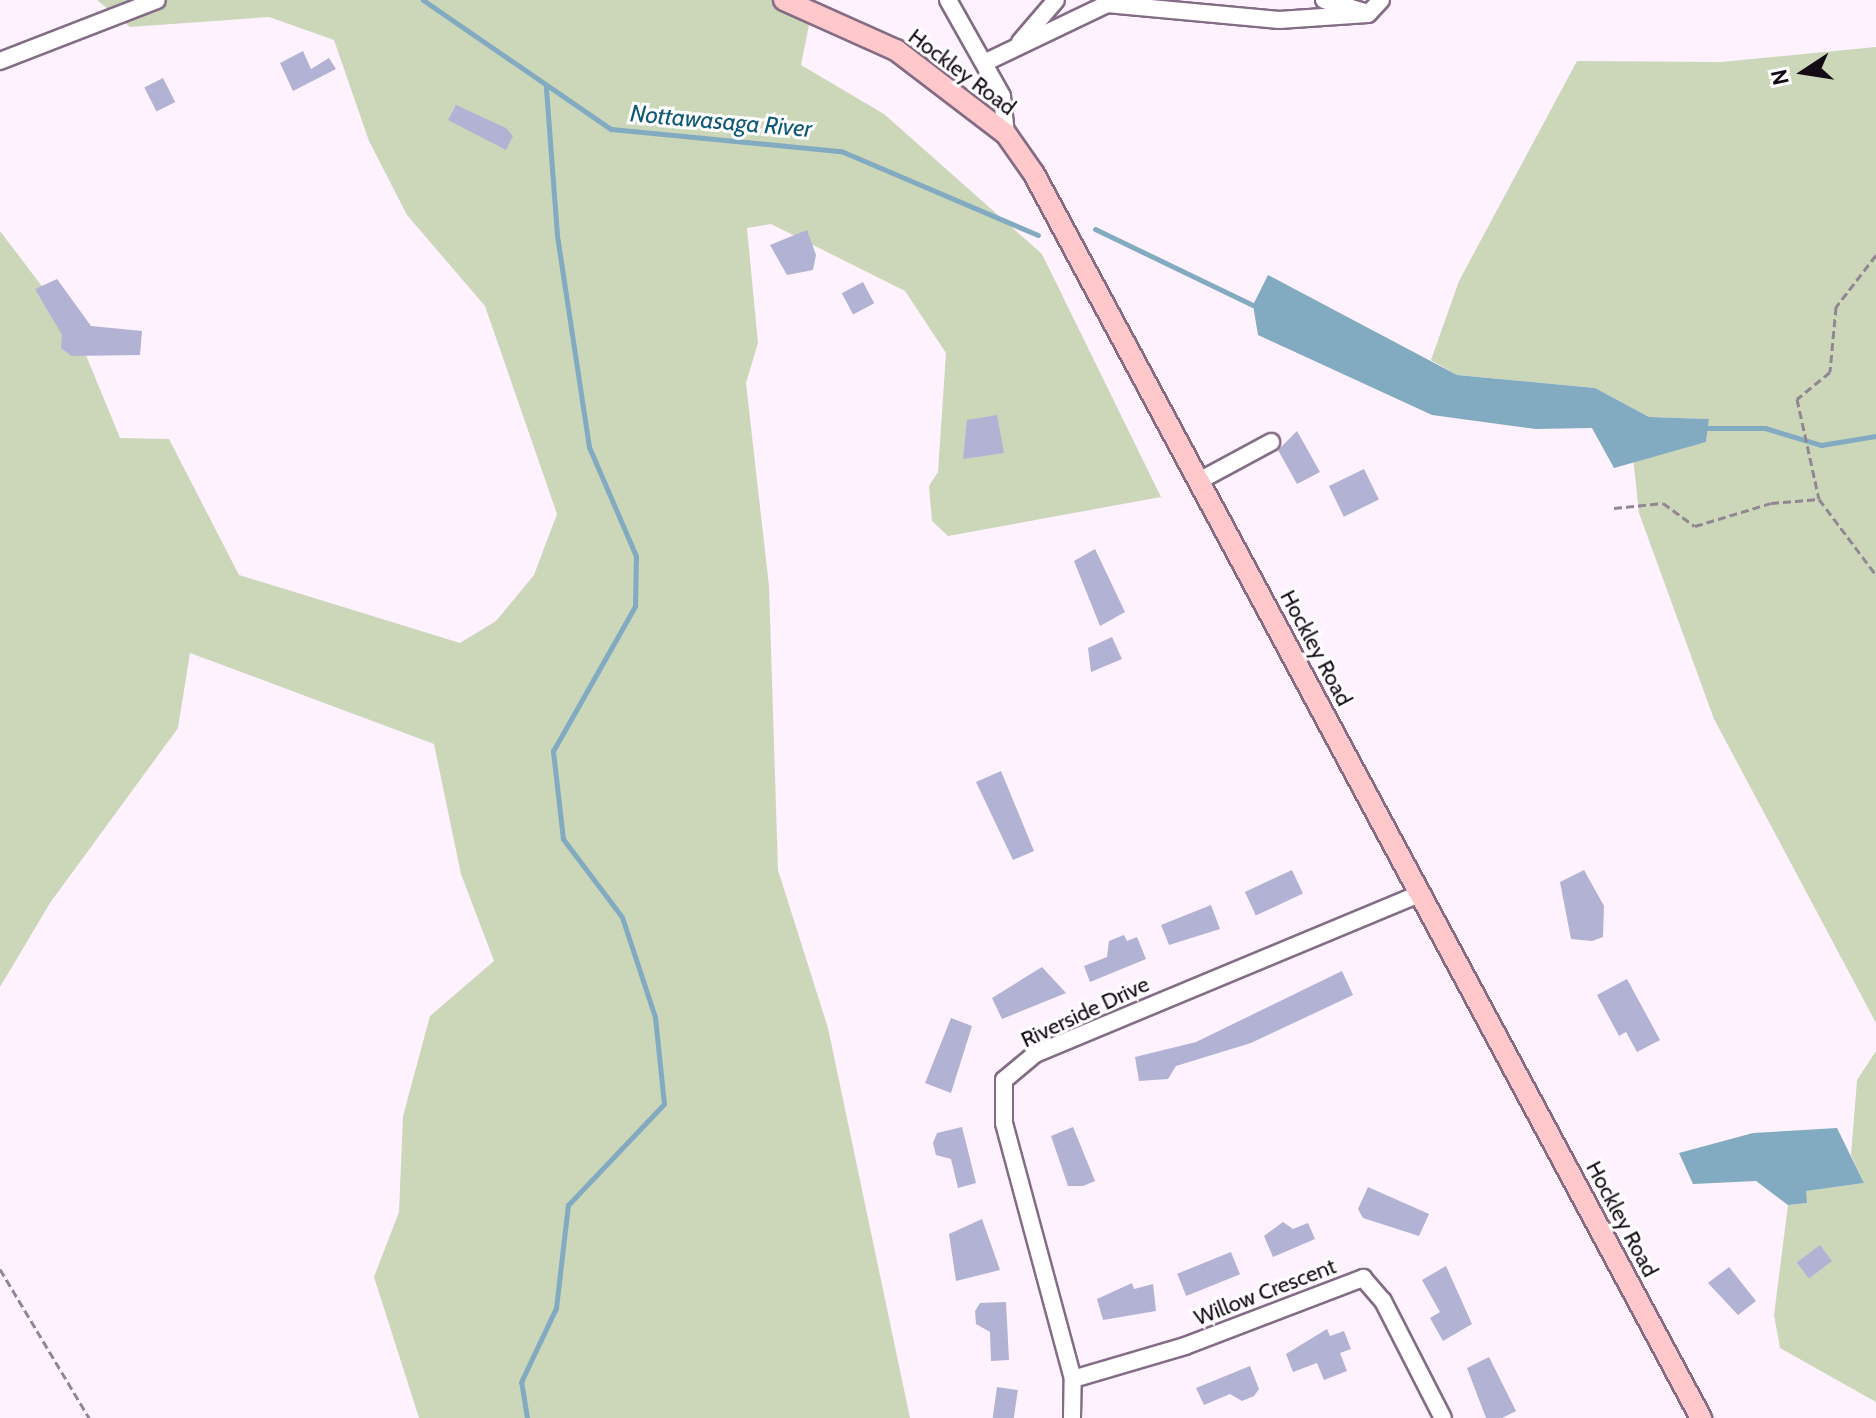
<!DOCTYPE html>
<html>
<head>
<meta charset="utf-8">
<style>
  body { margin:0 }
  #map { position:relative; width:1876px; height:1418px; overflow:hidden; background:#fdf2fe; font-family:Cabin,sans-serif }
  div>[style] { position:absolute }
  [style*='--x'] { left:calc(var(--x)*1px); top:calc(var(--y)*1px); width:calc(var(--w)*1px); rotate:calc(var(--a)*1deg) }
  .green>* { inset:0; background:#ccd7b9 }
  .water>* { inset:0; background:#82aac1 }
  .stream>* { height:5px; margin:-2.5px; padding:0 2.5px; transform-origin:2.5px; border-radius:2.5px; background:#82aac1 }
  .building>* { inset:0; background:#b2b2d5; transform-origin:0 0 }
  .path>* { height:3px; margin-top:-1.5px; transform-origin:0; background:repeating-linear-gradient(90deg,#918792 0 8px,transparent 0 12px) }
  .roads { filter:drop-shadow(2px 0 #846c86) drop-shadow(-2px 0 #846c86) drop-shadow(0 2px #846c86) drop-shadow(0 -2px #846c86) }
  .minor>* { height:16px; margin:-8px; padding:0 8px; transform-origin:8px; border-radius:8px; background:#fff }
  .major>* { height:20px; margin:-10px; padding:0 10px; transform-origin:10px; border-radius:10px; background:#ffc9cb }
  span { translate:-50% -50%; white-space:nowrap; text-align:center; line-height:1.15; -webkit-text-stroke:6px #fff; paint-order:stroke }
  .street-label { font-size:22px; color:#140b15 }
  .water-label { font-size:24px; color:#0f5878; font-style:italic }
  .north { position:absolute; left:1764px; top:32px; width:80px; height:80px; -webkit-text-stroke:6px #fff; paint-order:stroke; rotate:258deg; font-size:22px; font-weight:700; line-height:32px; text-align:center; color:#140b15 }
  .north::after { content:''; display:block; margin:auto; width:28px; height:36px; background:#140b15; clip-path:polygon(50% 0,100% 100%,50% 72%,0 100%) }
</style>
</head>
<body>
<div id="map">
  <div class="green">
    <i style="clip-path:polygon(97px 0,814px 0,801px 65px,884px 114px,1042px 254px,1161px 497px,948px 536px,932px 521px,929px 486px,938px 472px,946px 353px,905px 291px,771px 224px,747px 228px,758px 343px,746px 383px,769px 586px,778px 870px,828px 1028px,910px 1418px,419px 1418px,374px 1277px,399px 1212px,403px 1116px,430px 1016px,494px 961px,461px 874px,434px 744px,190px 653px,178px 728px,50px 903px,0 987px,0 231px,76px 331px,120px 438px,169px 439px,239px 575px,460px 643px,496px 621px,534px 575px,557px 514px,485px 306px,407px 215px,369px 141px,334px 40px,269px 17px,130px 27px)"></i>
    <i style="clip-path:polygon(1876px 47px,1876px 1023px,1714px 719px,1639px 513px,1633px 457px,1706px 442px,1709px 419px,1649px 417px,1595px 388px,1457px 375px,1431px 360px,1459px 281px,1577px 61px,1721px 62px)"></i>
    <i style="clip-path:polygon(1876px 1051px,1876px 1402px,1780px 1348px,1774px 1315px,1788px 1205px,1807px 1203px,1805px 1191px,1864px 1183px,1851px 1155px,1857px 1080px)"></i>
  </div>
  <div class="water">
    <i style="clip-path:polygon(1268px 275px,1457px 375px,1595px 388px,1649px 417px,1709px 419px,1706px 442px,1614px 468px,1592px 428px,1536px 429px,1432px 415px,1258px 335px,1253px 305px)"></i>
    <i style="clip-path:polygon(1837px 1128px,1864px 1183px,1806px 1191px,1807px 1203px,1788px 1205px,1756px 1181px,1693px 1184px,1679px 1153px,1753px 1133px)"></i>
  </div>
  <div class="stream">
    <i style="--x:423;--y:0;--w:228;--a:34.5"></i>
    <i style="--x:611;--y:129;--w:231;--a:5.5"></i>
    <i style="--x:841;--y:151;--w:214;--a:23.1"></i>
    <i style="--x:1095;--y:229;--w:175;--a:25.7"></i>
    <i style="--x:1707;--y:428;--w:58;--a:0"></i>
    <i style="--x:1765;--y:428;--w:59;--a:16.9"></i>
    <i style="--x:1821;--y:445;--w:56;--a:-9.3"></i>
    <i style="--x:527;--y:1418;--w:36;--a:-99"></i>
    <i style="--x:521;--y:1382;--w:82;--a:-64.7"></i>
    <i style="--x:556;--y:1308;--w:104;--a:-83.4"></i>
    <i style="--x:568;--y:1205;--w:139;--a:-46.5"></i>
    <i style="--x:664;--y:1104;--w:87;--a:-95.9"></i>
    <i style="--x:655;--y:1017;--w:105;--a:-108.3"></i>
    <i style="--x:622;--y:917;--w:98;--a:-127.1"></i>
    <i style="--x:563;--y:839;--w:89;--a:-96.5"></i>
    <i style="--x:553;--y:751;--w:167;--a:-60.5"></i>
    <i style="--x:635;--y:606;--w:50;--a:-88.9"></i>
    <i style="--x:636;--y:556;--w:119;--a:-113.3"></i>
    <i style="--x:589;--y:447;--w:214;--a:-98.6"></i>
    <i style="--x:557;--y:235;--w:148;--a:-94.3"></i>
  </div>
  <div class="building">
    <i style="clip-path:polygon(303px 51px,311px 69px,329px 58px,336px 69px,293px 91px,280px 63px)"></i>
    <i style="left:163px;top:78px;width:27px;height:21px;rotate:63deg"></i>
    <i style="clip-path:polygon(456px 105px,506px 128px,513px 136px,506px 150px,448px 120px)"></i>
    <i style="clip-path:polygon(807px 230px,816px 255px,813px 270px,787px 275px,770px 245px)"></i>
    <i style="clip-path:polygon(57px 279px,91px 326px,142px 331px,140px 355px,71px 356px,61px 348px,62px 335px,35px 289px)"></i>
    <i style="left:863px;top:282px;width:24px;height:24px;rotate:62deg"></i>
    <i style="clip-path:polygon(997px 415px,1004px 453px,963px 459px,967px 420px)"></i>
    <i style="clip-path:polygon(1297px 431px,1320px 472px,1297px 484px,1278px 450px)"></i>
    <i style="left:1364px;top:469px;width:34px;height:39px;rotate:64deg"></i>
    <i style="clip-path:polygon(1095px 549px,1125px 612px,1100px 626px,1074px 561px)"></i>
    <i style="clip-path:polygon(1112px 637px,1122px 659px,1091px 672px,1088px 648px)"></i>
    <i style="clip-path:polygon(1001px 771px,1034px 851px,1013px 860px,976px 782px)"></i>
    <i style="left:1292px;top:870px;width:26px;height:52px;rotate:65deg"></i>
    <i style="clip-path:polygon(1584px 870px,1604px 906px,1603px 937px,1592px 941px,1571px 939px,1560px 882px)"></i>
    <i style="clip-path:polygon(1211px 905px,1220px 929px,1169px 945px,1161px 925px)"></i>
    <i style="clip-path:polygon(1124px 935px,1127px 941px,1137px 937px,1146px 959px,1090px 982px,1084px 966px,1107px 957px,1109px 941px)"></i>
    <i style="clip-path:polygon(1042px 967px,1066px 993px,1002px 1019px,992px 998px)"></i>
    <i style="clip-path:polygon(1342px 971px,1353px 995px,1251px 1043px,1176px 1066px,1168px 1079px,1139px 1081px,1135px 1057px,1196px 1042px)"></i>
    <i style="clip-path:polygon(1627px 979px,1660px 1040px,1637px 1052px,1626px 1032px,1619px 1036px,1597px 995px)"></i>
    <i style="clip-path:polygon(951px 1018px,972px 1026px,951px 1093px,925px 1083px)"></i>
    <i style="clip-path:polygon(962px 1127px,976px 1183px,958px 1188px,951px 1159px,936px 1155px,933px 1143px,937px 1133px)"></i>
    <i style="clip-path:polygon(1073px 1127px,1095px 1181px,1083px 1186px,1068px 1186px,1051px 1136px)"></i>
    <i style="clip-path:polygon(1368px 1187px,1429px 1214px,1419px 1236px,1363px 1218px,1358px 1209px)"></i>
    <i style="clip-path:polygon(982px 1219px,1000px 1270px,956px 1281px,949px 1234px)"></i>
    <i style="clip-path:polygon(1283px 1222px,1293px 1229px,1308px 1223px,1315px 1239px,1273px 1257px,1264px 1236px)"></i>
    <i style="left:1820px;top:1245px;width:20px;height:29px;rotate:53deg"></i>
    <i style="left:1231px;top:1252px;width:24px;height:58px;rotate:68deg"></i>
    <i style="clip-path:polygon(1446px 1266px,1472px 1324px,1443px 1341px,1430px 1318px,1440px 1312px,1422px 1280px)"></i>
    <i style="clip-path:polygon(1729px 1267px,1756px 1301px,1738px 1315px,1708px 1283px)"></i>
    <i style="clip-path:polygon(1132px 1283px,1134px 1289px,1153px 1284px,1156px 1311px,1103px 1320px,1097px 1299px)"></i>
    <i style="clip-path:polygon(1006px 1302px,1009px 1360px,991px 1361px,990px 1332px,976px 1324px,975px 1311px,980px 1303px)"></i>
    <i style="clip-path:polygon(1327px 1329px,1330px 1336px,1344px 1331px,1351px 1349px,1340px 1353px,1347px 1371px,1324px 1380px,1317px 1363px,1293px 1372px,1286px 1354px)"></i>
    <i style="clip-path:polygon(1489px 1357px,1516px 1411px,1502px 1418px,1486px 1418px,1467px 1368px)"></i>
    <i style="clip-path:polygon(1250px 1366px,1259px 1389px,1254px 1396px,1242px 1401px,1230px 1394px,1204px 1405px,1196px 1388px)"></i>
    <i style="left:997px;top:1387px;width:21px;height:31px;rotate:8deg"></i>
  </div>
  <div class="path">
    <i style="--x:1876;--y:255;--w:66;--a:127.6"></i>
    <i style="--x:1836;--y:307;--w:65;--a:95.3"></i>
    <i style="--x:1830;--y:372;--w:43;--a:140.7"></i>
    <i style="--x:1797;--y:399;--w:102;--a:77.6"></i>
    <i style="--x:1819;--y:499;--w:95;--a:53.1"></i>
    <i style="--x:1614;--y:508;--w:49;--a:-5.8"></i>
    <i style="--x:1663;--y:503;--w:39;--a:36"></i>
    <i style="--x:1695;--y:526;--w:79;--a:-16.8"></i>
    <i style="--x:1771;--y:503;--w:48;--a:-4.8"></i>
    <i style="--x:0;--y:1269;--w:174;--a:59.1"></i>
  </div>
  <div class="roads">
    <div class="minor">
      <i style="--x:948;--y:0;--w:110;--a:60.6"></i>
      <i style="--x:1002;--y:96;--w:38;--a:84"></i>
      <i style="--x:1324;--y:0;--w:43;--a:16.3"></i>
      <i style="--x:1020;--y:42;--w:55;--a:-49.4"></i>
      <i style="--x:0;--y:61;--w:168;--a:-21.2"></i>
      <i style="--x:984;--y:63;--w:136;--a:-25.6"></i>
      <i style="--x:1107;--y:4;--w:173;--a:5.3"></i>
      <i style="--x:1279;--y:20;--w:89;--a:-3.9"></i>
      <i style="--x:1368;--y:14;--w:19;--a:-47"></i>
      <i style="--x:1199;--y:481;--w:82;--a:-28.4"></i>
      <i style="--x:1073;--y:1379;--w:117;--a:-16.4"></i>
      <i style="--x:1185;--y:1346;--w:191;--a:-20.9"></i>
      <i style="--x:1363;--y:1278;--w:30;--a:49"></i>
      <i style="--x:1383;--y:1301;--w:131;--a:62.9"></i>
      <i style="--x:1072;--y:1418;--w:39;--a:-89"></i>
      <i style="--x:1073;--y:1379;--w:265;--a:-105.1"></i>
      <i style="--x:1004;--y:1123;--w:43;--a:-90"></i>
      <i style="--x:1004;--y:1080;--w:40;--a:-40"></i>
      <i style="--x:1035;--y:1054;--w:417;--a:-22.6"></i>
    </div>
    <div class="major">
      <i style="--x:784;--y:0;--w:123;--a:24.1"></i>
      <i style="--x:896;--y:50;--w:138;--a:37.4"></i>
      <i style="--x:1006;--y:134;--w:49;--a:55"></i>
      <i style="--x:1034;--y:174;--w:1412;--a:61.8"></i>
    </div>
  </div>
  <div class="street-label">
    <span style="left:962px;top:72px;rotate:37deg">Hockley Road</span>
    <span style="left:1316px;top:648px;rotate:62deg">Hockley Road</span>
    <span style="left:1085px;top:1012px;rotate:-25deg">Riverside Drive</span>
    <span style="left:1622px;top:1219px;rotate:62deg">Hockley Road</span>
    <span style="left:1265px;top:1292px;rotate:-21deg">Willow Crescent</span>
  </div>
  <div class="water-label">
    <span style="left:721px;top:121px;rotate:5deg">Nottawasaga River</span>
  </div>
  <div class="north">N</div>
</div>
</body>
</html>
